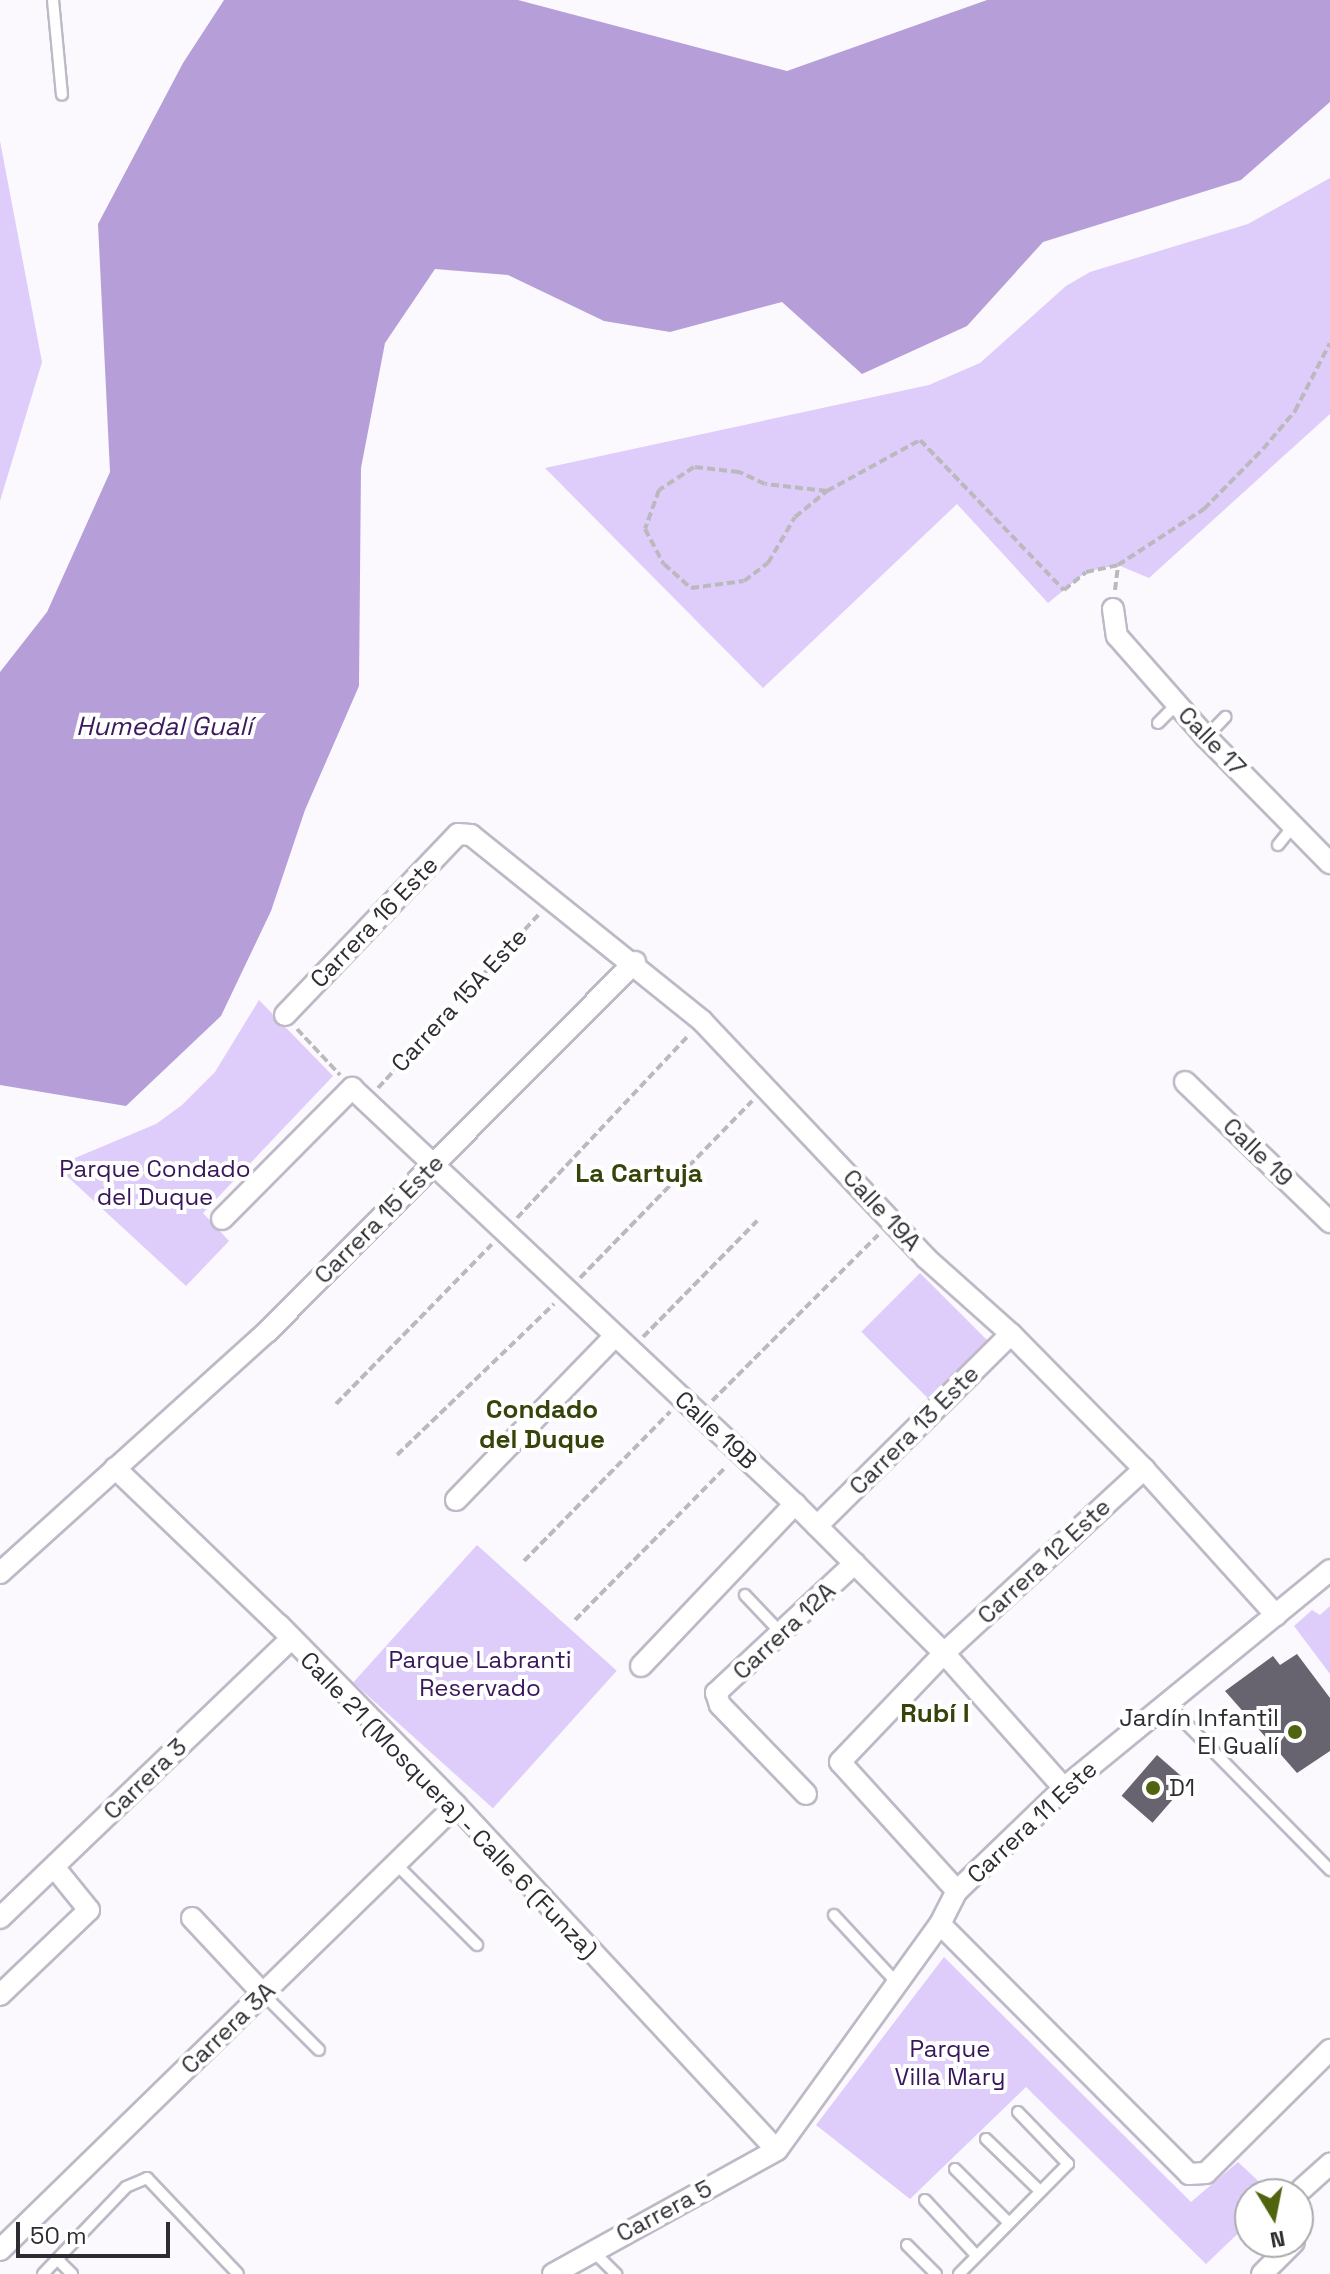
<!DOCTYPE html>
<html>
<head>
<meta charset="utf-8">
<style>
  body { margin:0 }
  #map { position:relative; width:1330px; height:2274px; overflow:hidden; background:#fbf9fe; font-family:"Space Grotesk",sans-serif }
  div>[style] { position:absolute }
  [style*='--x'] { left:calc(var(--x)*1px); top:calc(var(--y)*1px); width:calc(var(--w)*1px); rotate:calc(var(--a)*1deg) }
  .green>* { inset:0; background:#deccfa; transform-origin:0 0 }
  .water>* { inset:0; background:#b69fd9 }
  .building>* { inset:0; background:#68646f; transform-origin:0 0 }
  .path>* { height:4px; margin-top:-2px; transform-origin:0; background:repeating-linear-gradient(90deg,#bbb9be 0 8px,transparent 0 12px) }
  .roads { filter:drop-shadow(2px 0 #beb9c6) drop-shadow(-2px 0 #beb9c6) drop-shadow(0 2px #beb9c6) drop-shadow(0 -2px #beb9c6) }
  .service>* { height:10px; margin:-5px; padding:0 5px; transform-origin:5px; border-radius:5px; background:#fff }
  .minor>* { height:20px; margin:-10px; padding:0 10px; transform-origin:10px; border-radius:10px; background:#fff }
  .dots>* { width:22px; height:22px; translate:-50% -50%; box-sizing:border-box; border:4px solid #fff; border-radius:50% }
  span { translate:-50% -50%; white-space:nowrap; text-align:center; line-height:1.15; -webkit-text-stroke:8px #fff; paint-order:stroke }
  .street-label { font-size:24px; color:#2e2c31 }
  .park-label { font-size:24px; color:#38165a }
  .poi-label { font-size:24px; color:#2e2c31 }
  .right { translate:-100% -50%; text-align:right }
  .left { translate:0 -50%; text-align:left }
  .water-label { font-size:26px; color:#3a195d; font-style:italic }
  .neighbourhood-label { font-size:26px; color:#36440b; font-weight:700 }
  .north { position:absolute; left:1234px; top:2178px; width:80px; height:80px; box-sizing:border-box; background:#fff; border:2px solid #ababad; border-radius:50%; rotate:170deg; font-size:22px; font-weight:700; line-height:32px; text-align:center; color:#2e2c31 }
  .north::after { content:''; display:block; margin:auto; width:28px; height:36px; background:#50630e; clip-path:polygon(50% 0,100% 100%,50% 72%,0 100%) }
  .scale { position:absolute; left:16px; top:2222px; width:154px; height:36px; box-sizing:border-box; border:4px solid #2e2c31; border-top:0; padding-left:10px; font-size:24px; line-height:28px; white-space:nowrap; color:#2e2c31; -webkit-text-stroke:6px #fff; paint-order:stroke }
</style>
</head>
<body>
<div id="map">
  <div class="green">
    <i style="clip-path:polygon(0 141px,42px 362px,0 501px)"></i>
    <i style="clip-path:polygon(1330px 178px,1330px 414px,1149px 578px,1118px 565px,1086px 572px,1048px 603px,957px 504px,763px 688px,545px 468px,929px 385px,980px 363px,1066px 286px,1090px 272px,1248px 224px)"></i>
    <i style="clip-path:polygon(259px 1000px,333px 1076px,203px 1213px,229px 1241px,186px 1286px,56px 1166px,156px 1124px,182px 1105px,215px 1072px)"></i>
    <i style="left:920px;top:1273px;width:98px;height:83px;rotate:45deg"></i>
    <i style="left:477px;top:1545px;width:188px;height:185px;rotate:42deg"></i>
    <i style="clip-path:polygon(1330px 1606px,1330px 1674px,1294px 1626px,1312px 1610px,1320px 1615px)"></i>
    <i style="clip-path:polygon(944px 1957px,1191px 2202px,1238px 2162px,1272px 2194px,1250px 2194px,1250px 2222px,1206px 2264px,1026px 2087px,910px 2199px,816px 2125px)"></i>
  </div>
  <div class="water">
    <i style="clip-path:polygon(224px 0,518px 0,787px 71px,987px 0,1330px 0,1330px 102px,1241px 180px,1043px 242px,967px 326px,862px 374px,782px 302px,670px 332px,604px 321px,508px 275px,435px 269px,385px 343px,361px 468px,359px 686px,305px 810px,271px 911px,221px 1016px,126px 1106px,0 1085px,0 672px,47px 612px,110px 472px,98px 224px,183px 63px)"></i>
  </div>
  <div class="building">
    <i style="clip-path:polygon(1297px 1654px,1330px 1698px,1330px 1751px,1297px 1773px,1225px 1691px,1273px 1656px,1280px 1665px)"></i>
    <i style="left:1157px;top:1755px;width:41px;height:54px;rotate:41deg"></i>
  </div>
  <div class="path">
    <i style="--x:827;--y:491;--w:62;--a:-173.6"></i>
    <i style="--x:765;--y:484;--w:29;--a:-155"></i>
    <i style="--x:739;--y:472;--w:45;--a:-173.7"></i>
    <i style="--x:694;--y:467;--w:42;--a:146.7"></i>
    <i style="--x:659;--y:490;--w:41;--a:109.7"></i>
    <i style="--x:645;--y:529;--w:40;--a:62"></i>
    <i style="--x:664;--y:564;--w:36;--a:42"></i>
    <i style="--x:691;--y:588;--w:53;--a:-7.5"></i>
    <i style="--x:744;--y:581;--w:30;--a:-37"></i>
    <i style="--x:768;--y:563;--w:53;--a:-59.6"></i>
    <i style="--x:795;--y:517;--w:41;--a:-39.1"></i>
    <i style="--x:827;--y:491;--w:106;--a:-28.7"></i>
    <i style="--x:920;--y:440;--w:208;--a:46.2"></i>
    <i style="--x:1064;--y:590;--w:28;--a:-39"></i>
    <i style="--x:1086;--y:572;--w:33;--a:-12"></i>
    <i style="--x:1115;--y:590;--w:25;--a:-83"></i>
    <i style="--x:1118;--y:565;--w:103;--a:-33.1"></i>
    <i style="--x:1204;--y:509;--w:84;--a:-45.5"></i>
    <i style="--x:1263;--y:449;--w:50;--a:-49.9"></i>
    <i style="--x:1295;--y:411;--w:76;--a:-62.8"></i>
    <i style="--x:297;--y:1029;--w:63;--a:46.9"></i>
    <i style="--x:378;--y:1088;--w:236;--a:-47.2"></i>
    <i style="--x:517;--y:1218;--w:251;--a:-46.8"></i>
    <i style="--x:580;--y:1278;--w:247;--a:-45.8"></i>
    <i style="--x:643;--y:1337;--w:163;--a:-45.5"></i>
    <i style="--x:712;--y:1401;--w:235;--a:-45"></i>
    <i style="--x:336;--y:1404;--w:223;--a:-45.7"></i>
    <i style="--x:397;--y:1455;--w:218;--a:-43.9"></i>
    <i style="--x:524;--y:1561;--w:209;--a:-45.6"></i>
    <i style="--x:575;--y:1620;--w:216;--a:-45.4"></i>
  </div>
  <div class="roads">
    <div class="service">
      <i style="--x:53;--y:0;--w:95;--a:84.6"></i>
      <i style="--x:1158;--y:723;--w:27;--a:-45"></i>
      <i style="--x:1206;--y:737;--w:28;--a:-46"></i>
      <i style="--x:1278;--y:845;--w:26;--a:-51"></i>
      <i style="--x:745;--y:1595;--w:54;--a:46.5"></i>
      <i style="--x:1167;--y:1704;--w:233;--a:45.5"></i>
      <i style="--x:395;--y:1863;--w:116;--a:45"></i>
      <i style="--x:834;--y:1915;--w:94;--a:47.2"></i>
      <i style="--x:263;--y:1994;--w:79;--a:45"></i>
      <i style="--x:986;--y:2139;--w:74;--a:43.9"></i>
      <i style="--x:955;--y:2169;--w:75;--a:45"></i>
      <i style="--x:925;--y:2200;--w:75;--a:47.2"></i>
      <i style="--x:907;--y:2245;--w:41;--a:45"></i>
      <i style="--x:593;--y:2251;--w:33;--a:45"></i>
      <i style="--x:58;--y:2260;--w:20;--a:45"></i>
      <i style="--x:43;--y:2274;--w:120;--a:-46.3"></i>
      <i style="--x:126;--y:2187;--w:23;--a:-23"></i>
      <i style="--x:147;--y:2178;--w:132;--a:46.5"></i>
      <i style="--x:959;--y:2274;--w:155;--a:-45.3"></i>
      <i style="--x:1068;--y:2164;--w:72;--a:-133.9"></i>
    </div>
    <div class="minor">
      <i style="--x:1113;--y:609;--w:27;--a:82"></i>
      <i style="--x:1117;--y:636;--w:135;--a:48.6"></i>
      <i style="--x:1206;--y:737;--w:177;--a:45.5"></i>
      <i style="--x:285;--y:1015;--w:250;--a:-46.3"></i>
      <i style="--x:458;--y:834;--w:13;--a:4"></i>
      <i style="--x:471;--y:835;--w:297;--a:38.8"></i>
      <i style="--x:702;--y:1021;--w:326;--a:46.6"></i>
      <i style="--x:926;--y:1258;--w:114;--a:41.8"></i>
      <i style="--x:1011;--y:1334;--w:190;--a:45.4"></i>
      <i style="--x:1144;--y:1469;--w:197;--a:47.9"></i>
      <i style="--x:1185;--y:1082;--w:202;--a:44"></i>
      <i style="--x:222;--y:1219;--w:185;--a:-45.2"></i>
      <i style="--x:352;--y:1088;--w:608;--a:43.2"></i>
      <i style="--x:795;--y:1504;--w:211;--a:45"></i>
      <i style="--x:944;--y:1653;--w:181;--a:48.4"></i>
      <i style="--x:115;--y:1468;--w:227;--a:43.8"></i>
      <i style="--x:279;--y:1625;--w:252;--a:45.5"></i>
      <i style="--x:456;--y:1805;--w:471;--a:47.1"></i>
      <i style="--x:456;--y:1500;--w:228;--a:-45.9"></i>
      <i style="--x:817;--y:1526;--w:273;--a:-44.7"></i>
      <i style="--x:0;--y:1573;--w:360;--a:-42.1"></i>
      <i style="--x:267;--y:1332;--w:522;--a:-45.16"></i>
      <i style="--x:641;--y:1666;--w:224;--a:-46.5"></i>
      <i style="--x:806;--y:1794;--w:124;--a:-134"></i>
      <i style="--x:720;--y:1705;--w:13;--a:-108"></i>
      <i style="--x:716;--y:1693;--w:190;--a:-43.1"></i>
      <i style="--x:957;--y:1891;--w:174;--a:-132.2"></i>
      <i style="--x:840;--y:1762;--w:151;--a:-46.3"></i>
      <i style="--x:944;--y:1653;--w:272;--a:-42.6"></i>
      <i style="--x:0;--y:1918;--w:402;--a:-43.8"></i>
      <i style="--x:192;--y:1918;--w:104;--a:46.9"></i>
      <i style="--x:940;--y:1924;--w:353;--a:45.1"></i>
      <i style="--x:1189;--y:2174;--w:17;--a:-3"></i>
      <i style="--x:1206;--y:2173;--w:175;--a:-44.8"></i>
      <i style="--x:0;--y:1995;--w:123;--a:-43.7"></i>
      <i style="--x:89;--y:1910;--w:55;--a:-129.1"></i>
      <i style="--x:1302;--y:2189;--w:38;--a:-42"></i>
      <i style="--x:0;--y:2250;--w:637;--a:-44.3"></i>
      <i style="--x:553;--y:2274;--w:256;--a:-29"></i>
      <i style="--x:777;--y:2150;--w:279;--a:-54.2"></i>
      <i style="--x:940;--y:1924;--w:37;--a:-63"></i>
      <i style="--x:957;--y:1891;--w:149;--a:-43.9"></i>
      <i style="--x:1064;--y:1788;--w:344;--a:-39.3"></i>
      <i style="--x:1262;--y:2274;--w:45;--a:-45"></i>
    </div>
  </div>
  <div class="dots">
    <i style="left:1295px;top:1732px;background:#50630e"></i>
    <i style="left:1153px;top:1788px;background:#50630e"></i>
  </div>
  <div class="street-label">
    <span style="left:1212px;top:741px;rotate:46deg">Calle 17</span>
    <span style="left:374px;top:922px;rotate:-46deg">Carrera 16 Este</span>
    <span style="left:459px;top:1000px;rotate:-47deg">Carrera 15A Este</span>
    <span style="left:1258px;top:1152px;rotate:44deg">Calle 19</span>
    <span style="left:882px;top:1210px;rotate:47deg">Calle 19A</span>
    <span style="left:379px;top:1219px;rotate:-45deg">Carrera 15 Este</span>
    <span style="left:716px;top:1430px;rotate:43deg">Calle 19B</span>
    <span style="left:914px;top:1430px;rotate:-45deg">Carrera 13 Este</span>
    <span style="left:1044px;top:1561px;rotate:-43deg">Carrera 12 Este</span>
    <span style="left:784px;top:1631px;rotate:-43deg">Carrera 12A</span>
    <span style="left:145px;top:1779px;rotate:-44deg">Carrera 3</span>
    <span style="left:449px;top:1805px;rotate:46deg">Calle 21 (Mosquera) - Calle 6 (Funza)</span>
    <span style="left:1032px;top:1822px;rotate:-43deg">Carrera 11 Este</span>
    <span style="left:228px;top:2028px;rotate:-44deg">Carrera 3A</span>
    <span style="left:664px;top:2211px;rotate:-28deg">Carrera 5</span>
  </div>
  <div class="park-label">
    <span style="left:155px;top:1183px">Parque Condado<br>del Duque</span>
    <span style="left:480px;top:1674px">Parque Labranti<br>Reservado</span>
    <span style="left:950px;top:2063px">Parque<br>Villa Mary</span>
  </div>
  <div class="poi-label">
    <span class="right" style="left:1279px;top:1732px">Jardín Infantil<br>El Gualí</span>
    <span class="left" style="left:1169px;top:1788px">D1</span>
  </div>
  <div class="water-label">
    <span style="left:164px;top:727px">Humedal Gualí</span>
  </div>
  <div class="neighbourhood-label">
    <span style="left:639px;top:1174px">La Cartuja</span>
    <span style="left:542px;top:1425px">Condado<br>del Duque</span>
    <span style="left:935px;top:1714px">Rubí I</span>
  </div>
  <div class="north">N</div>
  <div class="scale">50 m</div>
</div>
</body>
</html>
